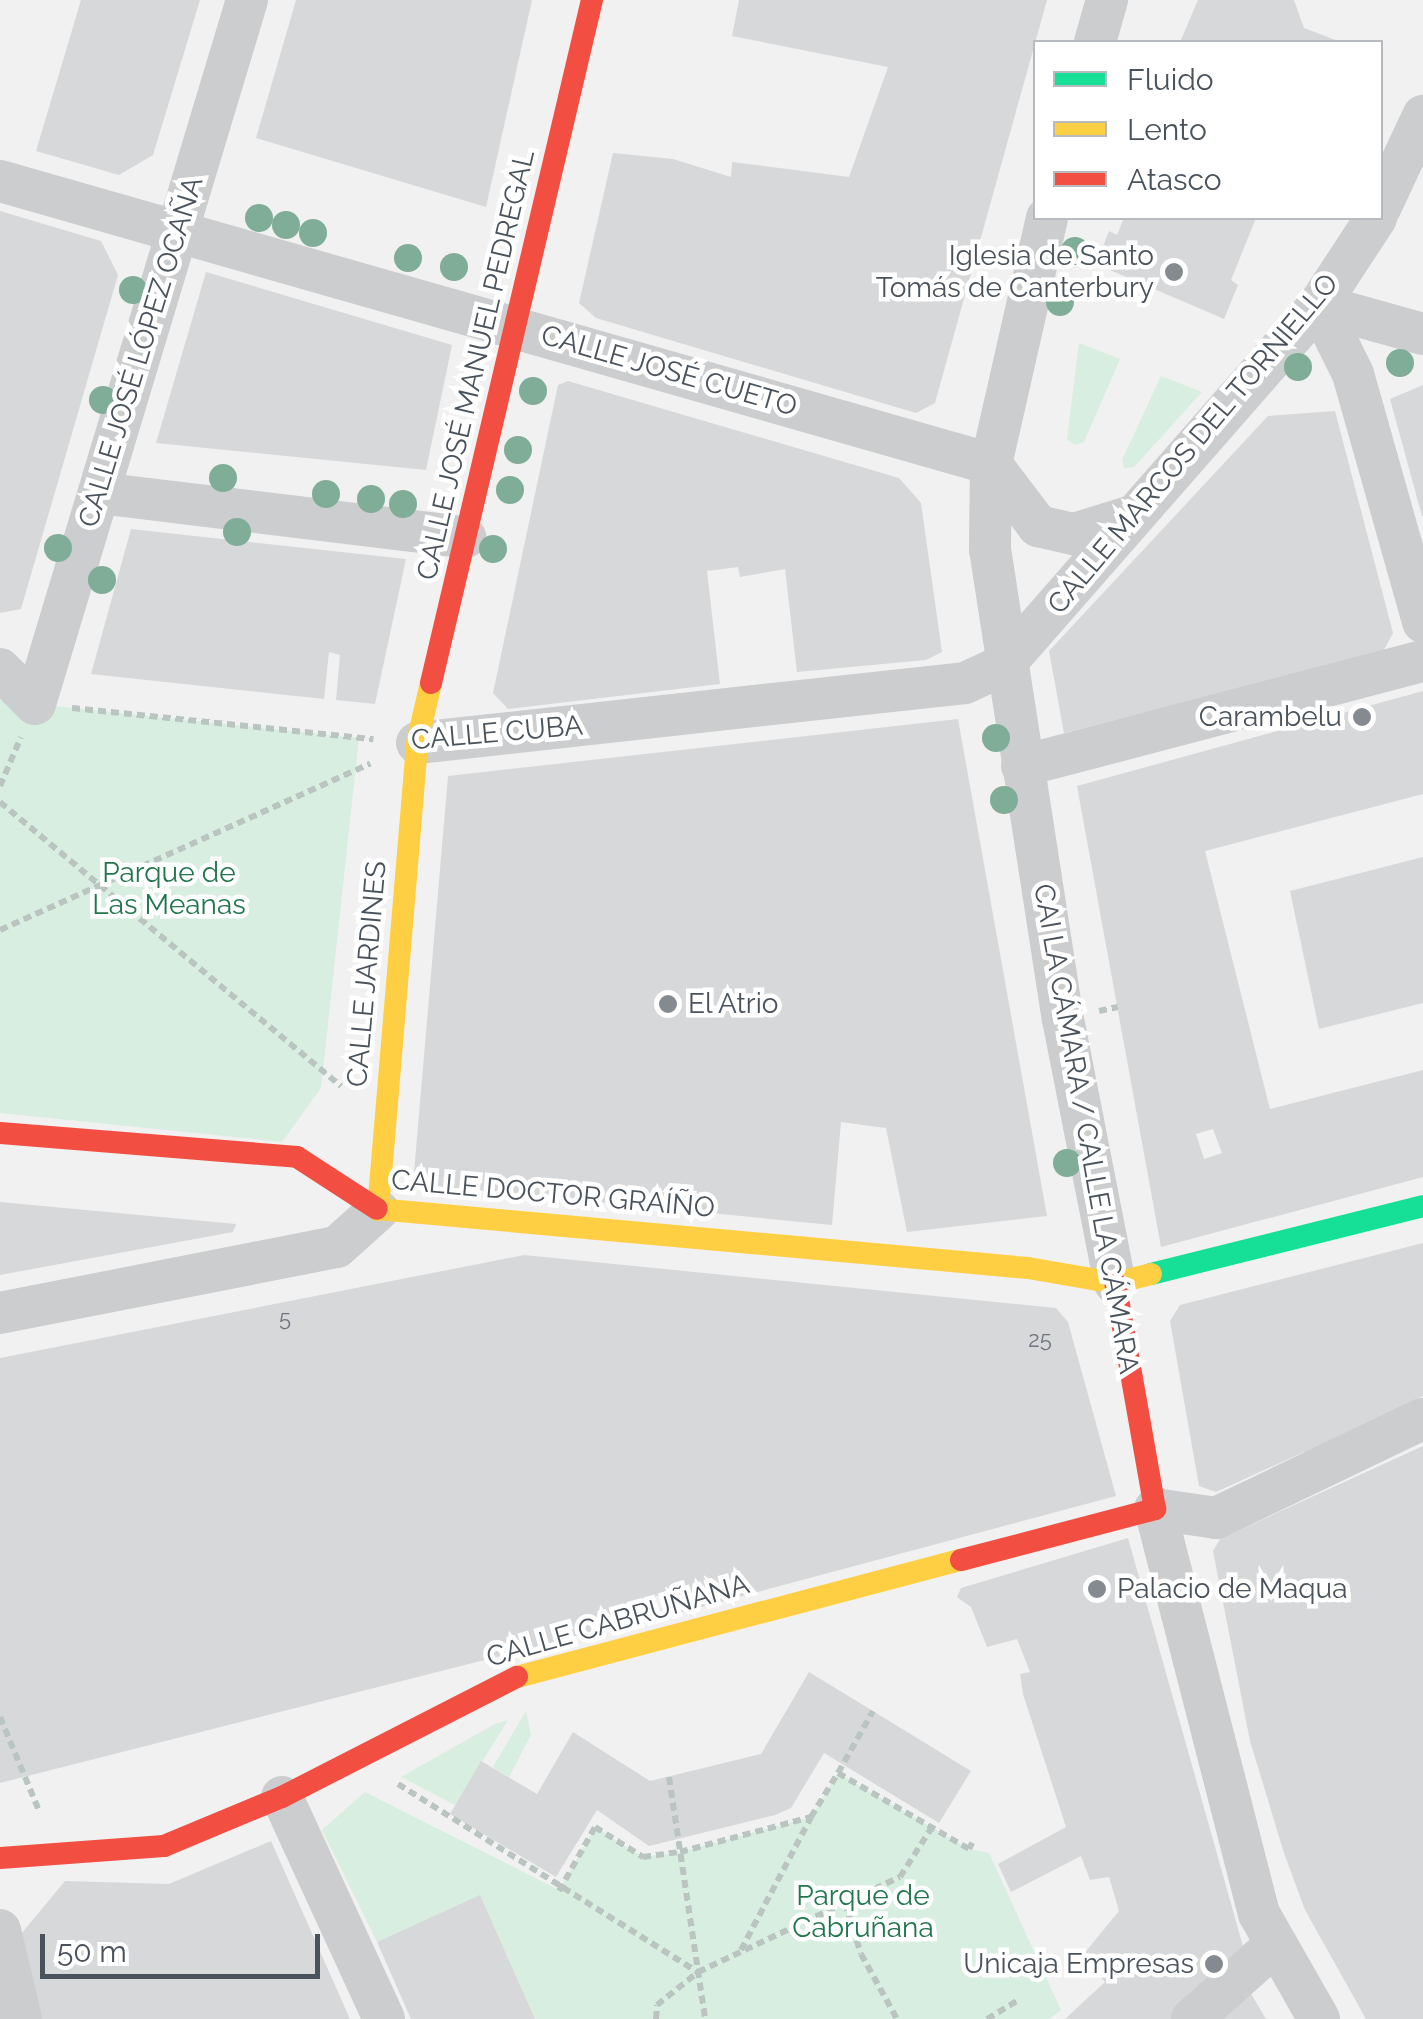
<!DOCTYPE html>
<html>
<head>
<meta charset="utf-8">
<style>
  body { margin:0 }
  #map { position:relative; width:1423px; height:2019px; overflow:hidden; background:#f1f1f1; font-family:Raleway,sans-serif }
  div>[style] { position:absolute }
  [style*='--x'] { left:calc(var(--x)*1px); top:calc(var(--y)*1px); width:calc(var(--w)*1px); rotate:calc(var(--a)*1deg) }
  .green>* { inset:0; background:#d8eee1 }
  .building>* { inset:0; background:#d7d8da }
  .path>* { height:6px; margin-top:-3px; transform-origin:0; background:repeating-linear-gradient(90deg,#bac4c1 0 8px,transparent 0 13px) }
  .street>* { height:42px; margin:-21px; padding:0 21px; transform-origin:21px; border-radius:21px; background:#cbcdcf }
  .fast>* { height:22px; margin:-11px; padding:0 11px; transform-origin:11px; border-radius:11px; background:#16e098 }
  .slow>* { height:22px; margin:-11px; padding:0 11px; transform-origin:11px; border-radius:11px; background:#ffcf43 }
  .jam>* { height:22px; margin:-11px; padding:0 11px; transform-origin:11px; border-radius:11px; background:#f24e42 }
  .trees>* { width:28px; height:28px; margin:-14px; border-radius:50%; background:#7fad97 }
  .dots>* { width:28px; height:28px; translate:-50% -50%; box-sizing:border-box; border:5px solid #fff; border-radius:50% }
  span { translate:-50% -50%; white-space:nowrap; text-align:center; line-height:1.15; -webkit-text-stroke:9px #fff; paint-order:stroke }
  .number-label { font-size:22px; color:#6f767d }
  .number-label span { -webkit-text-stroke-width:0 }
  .poi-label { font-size:28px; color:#4a535c }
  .right { translate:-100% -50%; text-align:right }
  .left { translate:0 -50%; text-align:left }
  .street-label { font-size:28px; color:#4a535c }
  .park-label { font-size:28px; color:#21764e }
  .legend { position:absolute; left:1033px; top:40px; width:350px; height:180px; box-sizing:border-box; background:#fff; border:2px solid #b7babe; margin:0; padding:12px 18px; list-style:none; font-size:30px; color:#4a535c }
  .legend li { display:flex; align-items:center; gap:20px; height:50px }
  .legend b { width:50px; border:2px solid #b7babe }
  .scale { position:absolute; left:40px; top:1934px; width:280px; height:45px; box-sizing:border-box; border:5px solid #4a535c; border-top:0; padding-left:12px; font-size:30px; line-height:35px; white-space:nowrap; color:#4a535c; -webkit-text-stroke:8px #fff; paint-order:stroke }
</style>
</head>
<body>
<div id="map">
  <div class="green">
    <i style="clip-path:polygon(1079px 343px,1120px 359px,1084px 442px,1075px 445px,1067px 440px)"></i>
    <i style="clip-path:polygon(1161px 376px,1202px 392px,1134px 467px,1124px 468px,1122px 460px)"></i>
    <i style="clip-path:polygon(0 700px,25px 709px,35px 704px,359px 738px,321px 1088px,282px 1142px,0 1113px)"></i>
    <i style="clip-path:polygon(526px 1711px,531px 1735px,509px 1777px,493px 1767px)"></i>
    <i style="clip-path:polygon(508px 1720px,455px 1805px,401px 1777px,495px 1724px)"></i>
    <i style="clip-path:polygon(838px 1773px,969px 1849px,989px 1853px,1061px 2010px,1049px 2019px,535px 2019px,480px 1896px,377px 1942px,322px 1830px,365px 1792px,559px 1890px,595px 1827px,643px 1857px,680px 1852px,811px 1817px)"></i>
  </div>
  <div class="building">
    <i style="clip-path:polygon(81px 0,200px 0,153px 155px,119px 175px,36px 151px)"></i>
    <i style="clip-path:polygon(296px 0,532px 0,486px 207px,256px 138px)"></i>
    <i style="clip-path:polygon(739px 0,1047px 0,935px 403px,916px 413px,596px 318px,579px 303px,613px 153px,673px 159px,731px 177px,732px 162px,849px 177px,888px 67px,732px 36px)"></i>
    <i style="clip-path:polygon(1198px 0,1294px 0,1304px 28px,1341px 42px,1180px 42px)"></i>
    <i style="clip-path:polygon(0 211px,101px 241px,118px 275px,21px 609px,0 613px)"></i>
    <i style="clip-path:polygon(1124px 218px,1256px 218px,1231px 280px,1238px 285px,1224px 319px,1096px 264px,1109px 231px,1117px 235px)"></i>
    <i style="clip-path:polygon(206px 272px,452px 345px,426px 470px,156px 443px)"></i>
    <i style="clip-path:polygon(568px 381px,899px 478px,921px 503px,942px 652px,926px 660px,797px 672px,785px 569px,740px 577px,738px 567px,707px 571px,720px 684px,508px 709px,493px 693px,558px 385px)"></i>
    <i style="clip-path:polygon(1423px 385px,1423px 516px,1422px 516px,1390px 399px)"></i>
    <i style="clip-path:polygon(1335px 411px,1393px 633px,1383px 652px,1064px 733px,1049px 651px,1268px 416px)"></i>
    <i style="clip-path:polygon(131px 529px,406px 559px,375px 704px,336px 700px,340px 655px,329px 652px,324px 699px,91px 674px)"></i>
    <i style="clip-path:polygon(evenodd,1423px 691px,1423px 794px,1205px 851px,1270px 1109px,1423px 1070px,1423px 1177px,1161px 1247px,1077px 786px,1423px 691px,1213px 1129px,1222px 1153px,1204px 1159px,1196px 1134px,1213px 1129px)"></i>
    <i style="clip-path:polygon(958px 719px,1047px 1216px,907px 1232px,886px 1128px,841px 1122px,832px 1225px,413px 1184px,448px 776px)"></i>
    <i style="clip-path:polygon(1423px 857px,1423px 1003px,1319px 1029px,1290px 891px)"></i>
    <i style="clip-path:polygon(0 1202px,236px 1224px,233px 1232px,0 1275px)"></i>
    <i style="clip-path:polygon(1423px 1243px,1423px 1396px,1306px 1457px,1304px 1452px,1216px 1492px,1199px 1486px,1170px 1321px,1180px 1305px)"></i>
    <i style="clip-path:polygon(524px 1255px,1056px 1308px,1068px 1322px,1116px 1496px,660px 1618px,664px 1594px,634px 1602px,634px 1622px,0 1783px,0 1358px)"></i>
    <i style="clip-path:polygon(1423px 1446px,1423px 2019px,1366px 2019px,1305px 1910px,1284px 1853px,1250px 1741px,1213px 1551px,1220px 1539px)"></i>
    <i style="clip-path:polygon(1128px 1538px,1248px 1964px,1181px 2019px,1065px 2019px,1105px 1982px,1082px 1956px,1119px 1911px,1109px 1877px,1090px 1880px,1081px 1856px,1011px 1892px,998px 1864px,1066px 1827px,1023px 1694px,1020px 1674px,1030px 1672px,1017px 1639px,987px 1647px,971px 1607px,957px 1597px,961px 1588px)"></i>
    <i style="clip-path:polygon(809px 1672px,971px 1771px,939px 1823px,824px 1753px,791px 1808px,775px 1815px,649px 1846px,597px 1810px,556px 1877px,450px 1814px,481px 1761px,537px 1794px,573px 1732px,650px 1781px,761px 1754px)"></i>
    <i style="clip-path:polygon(271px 1841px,350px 2019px,38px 2019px,16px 1940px,65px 1881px,169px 1884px)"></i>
    <i style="clip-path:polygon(480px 1895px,535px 2019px,411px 2019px,377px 1942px)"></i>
    <i style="clip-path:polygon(1250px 1992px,1266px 2019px,1212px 2019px)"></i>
  </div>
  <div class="path">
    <i style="--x:72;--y:708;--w:303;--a:5.9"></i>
    <i style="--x:0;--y:786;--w:53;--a:-66.8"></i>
    <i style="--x:0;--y:802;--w:444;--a:39.8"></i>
    <i style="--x:0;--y:930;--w:406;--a:-24.2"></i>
    <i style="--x:1099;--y:1011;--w:19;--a:-12"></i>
    <i style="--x:0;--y:1717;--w:104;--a:67.4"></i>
    <i style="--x:838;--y:1773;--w:71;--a:-60.6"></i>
    <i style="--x:669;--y:1777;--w:245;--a:81.5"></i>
    <i style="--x:398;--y:1784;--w:354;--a:32.1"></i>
    <i style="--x:559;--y:1891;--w:73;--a:-60.6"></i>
    <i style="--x:595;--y:1827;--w:57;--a:32"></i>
    <i style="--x:643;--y:1857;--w:37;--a:-8"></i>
    <i style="--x:680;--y:1852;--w:136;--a:-15"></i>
    <i style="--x:811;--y:1817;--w:52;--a:-58.5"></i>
    <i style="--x:838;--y:1773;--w:151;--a:30.1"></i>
    <i style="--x:969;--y:1849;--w:7;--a:-63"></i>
    <i style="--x:845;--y:1903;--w:53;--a:72.6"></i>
    <i style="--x:861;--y:1954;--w:74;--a:61"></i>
    <i style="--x:741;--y:1950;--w:150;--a:-62.2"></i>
    <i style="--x:656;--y:2019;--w:14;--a:-86"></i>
    <i style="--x:657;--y:2005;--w:53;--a:-38.8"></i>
    <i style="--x:698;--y:1972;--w:223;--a:-25.2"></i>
    <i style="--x:900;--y:1877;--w:59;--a:-57.4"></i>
    <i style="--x:987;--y:2019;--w:37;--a:-31"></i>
  </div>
  <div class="street">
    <i style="--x:1095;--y:42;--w:44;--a:-74.1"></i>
    <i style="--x:0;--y:181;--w:1031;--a:15.94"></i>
    <i style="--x:1380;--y:208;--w:102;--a:-64.9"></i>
    <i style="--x:1047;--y:218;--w:252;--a:102.8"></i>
    <i style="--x:991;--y:464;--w:85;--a:90.7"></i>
    <i style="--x:990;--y:549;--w:476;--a:81.2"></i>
    <i style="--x:1063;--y:1019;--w:269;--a:78.9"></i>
    <i style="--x:1319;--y:305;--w:77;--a:63.8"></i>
    <i style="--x:1353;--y:374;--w:258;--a:74.2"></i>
    <i style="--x:1319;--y:305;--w:108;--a:15.6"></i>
    <i style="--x:991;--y:464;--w:78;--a:52.8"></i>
    <i style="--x:1038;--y:526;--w:37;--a:13"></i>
    <i style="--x:1074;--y:534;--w:64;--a:-17.3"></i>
    <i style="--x:99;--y:493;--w:369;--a:6.9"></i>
    <i style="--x:0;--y:669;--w:49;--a:45"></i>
    <i style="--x:35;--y:704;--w:735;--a:-73.24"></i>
    <i style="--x:417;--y:743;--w:551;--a:-6.25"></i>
    <i style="--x:965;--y:683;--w:43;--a:-24.8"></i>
    <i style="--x:1004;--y:665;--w:478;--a:-48.8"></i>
    <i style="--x:1319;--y:305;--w:104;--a:-56.8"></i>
    <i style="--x:1022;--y:766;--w:415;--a:-14.7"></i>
    <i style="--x:0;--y:1313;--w:343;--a:-11.1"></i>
    <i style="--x:337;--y:1247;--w:55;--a:-42.1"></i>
    <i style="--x:282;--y:1797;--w:244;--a:65.3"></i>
    <i style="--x:0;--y:1930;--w:91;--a:76.7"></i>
    <i style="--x:1192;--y:2019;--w:110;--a:-41.7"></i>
    <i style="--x:1319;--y:2019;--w:121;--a:-119.7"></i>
    <i style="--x:1259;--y:1914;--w:418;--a:-104.4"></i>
    <i style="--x:1155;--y:1509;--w:62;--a:8.4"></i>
    <i style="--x:1216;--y:1518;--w:229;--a:-25.6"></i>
  </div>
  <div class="fast">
    <i style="--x:1151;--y:1274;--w:280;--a:-14"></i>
  </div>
  <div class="slow">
    <i style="--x:377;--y:1209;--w:654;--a:5.18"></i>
    <i style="--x:1028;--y:1268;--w:88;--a:9.8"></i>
    <i style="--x:1115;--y:1283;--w:37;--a:-14"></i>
    <i style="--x:378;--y:1210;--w:469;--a:-85.2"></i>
    <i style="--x:417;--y:743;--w:62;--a:-76.9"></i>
    <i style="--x:517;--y:1677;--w:459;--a:-14.8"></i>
  </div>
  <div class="jam">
    <i style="--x:431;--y:683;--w:702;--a:-76.74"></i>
    <i style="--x:0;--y:1133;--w:298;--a:4.6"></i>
    <i style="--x:297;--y:1157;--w:95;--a:33"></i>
    <i style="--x:961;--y:1560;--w:201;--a:-14.7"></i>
    <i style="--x:1155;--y:1509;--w:230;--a:-100"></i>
    <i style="--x:0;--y:1858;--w:164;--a:-4.2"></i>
    <i style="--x:164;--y:1846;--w:128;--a:-22.6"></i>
    <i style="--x:282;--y:1797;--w:264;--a:-27.1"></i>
  </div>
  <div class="trees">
    <i style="left:259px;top:218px"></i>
    <i style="left:286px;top:225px"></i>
    <i style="left:313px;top:233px"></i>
    <i style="left:1075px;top:251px"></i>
    <i style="left:408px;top:258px"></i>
    <i style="left:454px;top:267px"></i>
    <i style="left:133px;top:290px"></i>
    <i style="left:1060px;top:302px"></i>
    <i style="left:1400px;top:363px"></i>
    <i style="left:1298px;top:367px"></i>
    <i style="left:533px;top:391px"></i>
    <i style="left:103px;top:400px"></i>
    <i style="left:518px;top:450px"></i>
    <i style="left:223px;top:478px"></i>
    <i style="left:510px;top:490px"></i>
    <i style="left:326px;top:494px"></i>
    <i style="left:371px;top:499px"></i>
    <i style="left:403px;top:504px"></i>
    <i style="left:237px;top:532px"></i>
    <i style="left:58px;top:548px"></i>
    <i style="left:493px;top:549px"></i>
    <i style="left:102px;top:580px"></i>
    <i style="left:996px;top:738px"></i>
    <i style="left:1004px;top:800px"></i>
    <i style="left:1067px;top:1163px"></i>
  </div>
  <div class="dots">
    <i style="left:1174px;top:272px;background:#848a90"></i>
    <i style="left:1362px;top:717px;background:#848a90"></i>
    <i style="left:668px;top:1004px;background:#848a90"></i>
    <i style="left:1097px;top:1589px;background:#848a90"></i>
    <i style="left:1214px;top:1964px;background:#848a90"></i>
  </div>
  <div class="number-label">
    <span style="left:285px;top:1319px">5</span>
    <span style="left:1040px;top:1340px">25</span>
  </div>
  <div class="poi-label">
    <span class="right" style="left:1154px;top:272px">Iglesia de Santo<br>Tomás de Canterbury</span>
    <span class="right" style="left:1342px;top:717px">Carambelu</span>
    <span class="left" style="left:688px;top:1004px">El Atrio</span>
    <span class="left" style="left:1117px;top:1589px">Palacio de Maqua</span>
    <span class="right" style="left:1194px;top:1964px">Unicaja Empresas</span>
  </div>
  <div class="street-label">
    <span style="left:141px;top:352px;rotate:-73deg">CALLE JOSÉ LÓPEZ OCAÑA</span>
    <span style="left:476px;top:365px;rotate:-77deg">CALLE JOSÉ MANUEL PEDREGAL</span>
    <span style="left:669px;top:371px;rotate:16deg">CALLE JOSÉ CUETO</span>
    <span style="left:1193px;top:444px;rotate:-50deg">CALLE MARCOS DEL TORNIELLO</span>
    <span style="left:497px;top:733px;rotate:-5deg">CALLE CUBA</span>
    <span style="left:367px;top:974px;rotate:-85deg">CALLE JARDINES</span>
    <span style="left:1086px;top:1129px;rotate:80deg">CAI LA CÁMARA / CALLE LA CÁMARA</span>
    <span style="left:553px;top:1194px;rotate:5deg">CALLE DOCTOR GRAÍÑO</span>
    <span style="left:618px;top:1621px;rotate:-16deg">CALLE CABRUÑANA</span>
  </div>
  <div class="park-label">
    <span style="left:169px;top:889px">Parque de<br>Las Meanas</span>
    <span style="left:863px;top:1912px">Parque de<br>Cabruñana</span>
  </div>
  <ul class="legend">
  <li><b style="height:12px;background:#16e098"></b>Fluido</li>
  <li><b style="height:12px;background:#ffcf43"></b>Lento</li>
  <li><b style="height:12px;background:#f24e42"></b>Atasco</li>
  </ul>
  <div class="scale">50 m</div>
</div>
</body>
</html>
